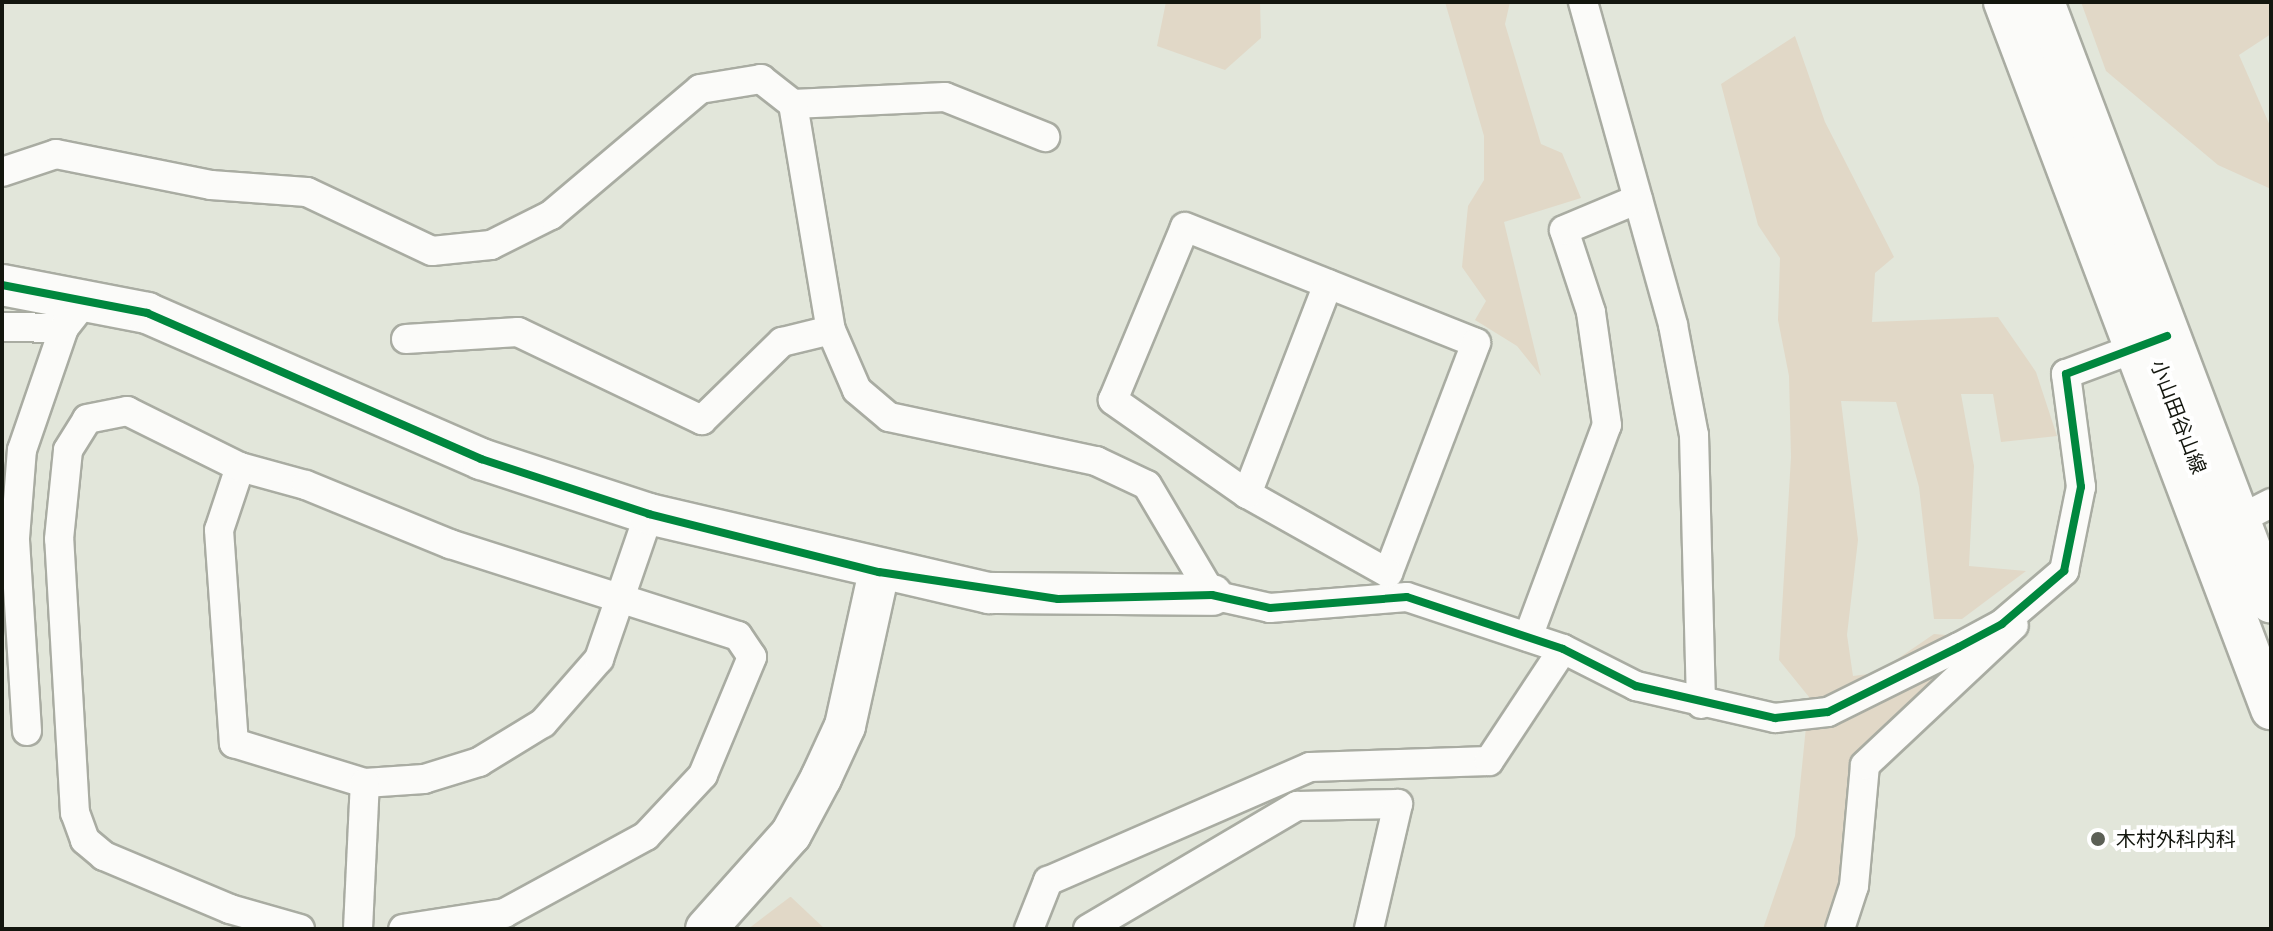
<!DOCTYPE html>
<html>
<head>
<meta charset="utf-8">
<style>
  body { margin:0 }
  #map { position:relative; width:2273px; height:931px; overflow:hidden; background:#e2e6da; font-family:"Fira Sans Condensed","Noto Sans JP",sans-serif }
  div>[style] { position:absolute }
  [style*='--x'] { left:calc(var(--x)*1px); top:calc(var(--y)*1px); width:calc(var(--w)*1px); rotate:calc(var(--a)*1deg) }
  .green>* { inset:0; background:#e1d8c7 }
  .roads { filter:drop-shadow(2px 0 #a9aca2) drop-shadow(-2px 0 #a9aca2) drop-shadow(0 2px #a9aca2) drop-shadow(0 -2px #a9aca2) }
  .street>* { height:28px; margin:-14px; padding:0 14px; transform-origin:14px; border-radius:14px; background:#fbfbf9 }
  .secondary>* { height:40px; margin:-20px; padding:0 20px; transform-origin:20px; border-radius:20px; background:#fbfbf9 }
  .cycleway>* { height:8px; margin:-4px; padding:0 4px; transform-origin:4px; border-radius:4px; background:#00873e }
  .dots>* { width:22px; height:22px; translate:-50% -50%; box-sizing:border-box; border:4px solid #fff; border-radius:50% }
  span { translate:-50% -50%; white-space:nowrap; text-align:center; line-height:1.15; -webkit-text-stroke:8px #fff; paint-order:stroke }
  .street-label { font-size:20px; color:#13160e }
  .poi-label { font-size:20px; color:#13160e }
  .left { translate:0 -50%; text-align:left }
  .frame { position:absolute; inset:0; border:4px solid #13160e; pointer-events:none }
</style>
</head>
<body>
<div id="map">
  <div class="green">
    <i style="clip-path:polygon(1166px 2px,1260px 2px,1261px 38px,1225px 70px,1157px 46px)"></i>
    <i style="clip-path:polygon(1445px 2px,1510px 2px,1505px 24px,1541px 144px,1562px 153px,1581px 198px,1504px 222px,1541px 376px,1517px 346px,1475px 320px,1486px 301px,1462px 267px,1468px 206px,1484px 180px,1484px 136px)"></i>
    <i style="clip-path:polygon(2081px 2px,2271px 2px,2271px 34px,2239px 55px,2271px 128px,2271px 189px,2218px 165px,2106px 71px)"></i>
    <i style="clip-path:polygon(1795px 36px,1825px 122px,1894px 257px,1875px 273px,1872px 322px,1998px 317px,2036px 372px,2057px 436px,2001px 442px,1993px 394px,1961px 394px,1974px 466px,1969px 566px,2026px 571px,1962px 619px,1934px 619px,1919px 487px,1896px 402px,1841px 401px,1858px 540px,1847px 635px,1853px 676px,1877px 673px,1934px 634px,1982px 638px,1850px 765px,1842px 870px,1849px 929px,1763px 929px,1795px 836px,1809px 697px,1779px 660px,1791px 457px,1789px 376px,1778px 320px,1780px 258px,1758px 225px,1721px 84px)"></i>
    <i style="clip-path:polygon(791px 897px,825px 929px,748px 929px,790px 897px)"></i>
  </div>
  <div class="roads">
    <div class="street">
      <i style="--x:1583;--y:2;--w:335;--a:74.4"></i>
      <i style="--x:1673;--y:325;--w:112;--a:79.2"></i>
      <i style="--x:1694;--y:435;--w:269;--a:88.5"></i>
      <i style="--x:793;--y:104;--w:152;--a:-2.6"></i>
      <i style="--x:945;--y:97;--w:108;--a:21.8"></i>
      <i style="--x:2;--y:172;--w:57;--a:-18.4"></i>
      <i style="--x:56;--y:154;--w:158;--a:11.3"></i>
      <i style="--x:211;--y:185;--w:96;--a:4.2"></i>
      <i style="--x:307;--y:192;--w:138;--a:25.3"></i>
      <i style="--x:432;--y:251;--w:59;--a:-5.8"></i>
      <i style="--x:491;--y:245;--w:67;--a:-26.6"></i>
      <i style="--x:551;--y:215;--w:195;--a:-40.2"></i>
      <i style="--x:700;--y:89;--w:62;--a:-9.3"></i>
      <i style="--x:761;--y:79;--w:41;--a:38"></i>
      <i style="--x:793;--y:104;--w:229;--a:80.5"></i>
      <i style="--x:831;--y:330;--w:65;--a:66.6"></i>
      <i style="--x:857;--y:390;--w:42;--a:40.2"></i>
      <i style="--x:889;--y:417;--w:212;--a:12"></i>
      <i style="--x:1096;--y:461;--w:56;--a:25.2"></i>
      <i style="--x:1147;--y:485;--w:128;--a:59.4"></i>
      <i style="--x:1212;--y:595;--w:59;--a:12.6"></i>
      <i style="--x:1270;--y:608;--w:137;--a:-4.6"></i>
      <i style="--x:1407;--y:597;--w:164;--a:18.4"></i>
      <i style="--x:1563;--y:649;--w:82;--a:26.9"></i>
      <i style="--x:1636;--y:686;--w:143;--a:13"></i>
      <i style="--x:1775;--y:718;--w:53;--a:-6.5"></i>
      <i style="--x:1828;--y:712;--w:146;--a:-26.4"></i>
      <i style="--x:1959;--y:647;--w:49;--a:-28.1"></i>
      <i style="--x:2002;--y:624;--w:82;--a:-40.5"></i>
      <i style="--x:2064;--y:571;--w:86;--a:-78.6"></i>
      <i style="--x:2081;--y:487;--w:114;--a:-97.6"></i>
      <i style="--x:2066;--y:374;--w:92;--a:-20.4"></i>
      <i style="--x:1185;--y:227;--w:313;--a:21.7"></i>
      <i style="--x:1476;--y:343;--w:246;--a:110.9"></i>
      <i style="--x:1388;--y:573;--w:162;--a:-150.7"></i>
      <i style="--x:1247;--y:494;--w:164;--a:-145"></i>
      <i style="--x:1113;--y:400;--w:187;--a:-67.4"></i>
      <i style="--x:2;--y:327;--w:62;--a:0.9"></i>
      <i style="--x:406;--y:339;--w:112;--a:-3.6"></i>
      <i style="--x:518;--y:332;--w:204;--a:25.6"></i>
      <i style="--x:702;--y:420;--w:112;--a:-44.3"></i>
      <i style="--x:782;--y:342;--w:50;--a:-13.8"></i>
      <i style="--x:240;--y:467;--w:66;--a:108.4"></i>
      <i style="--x:219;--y:530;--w:214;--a:86"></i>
      <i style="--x:234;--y:743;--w:137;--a:17"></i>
      <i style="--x:365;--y:783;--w:59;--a:-3.9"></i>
      <i style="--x:424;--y:779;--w:58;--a:-17.2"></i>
      <i style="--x:479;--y:762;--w:75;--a:-31.4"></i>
      <i style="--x:543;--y:723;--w:85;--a:-48.8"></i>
      <i style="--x:599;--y:659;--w:153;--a:-71"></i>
      <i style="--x:1247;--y:494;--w:225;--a:-68.9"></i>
      <i style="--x:2240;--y:519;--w:35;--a:-27"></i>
      <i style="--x:1528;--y:637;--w:226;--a:-69.6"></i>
      <i style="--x:1607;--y:425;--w:114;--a:-98.1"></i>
      <i style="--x:1591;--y:312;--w:86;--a:-108.2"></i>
      <i style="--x:1564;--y:230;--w:80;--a:-22.7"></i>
      <i style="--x:27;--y:731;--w:193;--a:-93.6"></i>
      <i style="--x:15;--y:538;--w:88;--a:-85.5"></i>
      <i style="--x:22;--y:450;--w:129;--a:-71"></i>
      <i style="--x:64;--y:328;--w:39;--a:-52"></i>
      <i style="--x:300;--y:929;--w:73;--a:-164.1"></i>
      <i style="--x:230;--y:909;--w:137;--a:-157.2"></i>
      <i style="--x:104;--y:856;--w:25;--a:-140"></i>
      <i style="--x:85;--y:840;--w:29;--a:-110"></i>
      <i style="--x:75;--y:813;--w:274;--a:-93.3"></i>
      <i style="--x:59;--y:539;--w:89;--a:-84.2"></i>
      <i style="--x:68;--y:450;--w:36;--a:-58"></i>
      <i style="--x:87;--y:419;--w:41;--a:-11.3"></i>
      <i style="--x:127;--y:411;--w:126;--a:26.4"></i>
      <i style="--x:240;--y:467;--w:68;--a:15.3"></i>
      <i style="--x:306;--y:485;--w:156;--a:22.3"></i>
      <i style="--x:450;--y:544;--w:302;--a:17.7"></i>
      <i style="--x:738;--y:636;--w:25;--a:56"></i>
      <i style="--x:752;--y:657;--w:128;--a:112.6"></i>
      <i style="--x:703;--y:775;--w:83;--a:133.1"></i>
      <i style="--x:646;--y:836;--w:161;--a:151.4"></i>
      <i style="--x:505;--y:913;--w:103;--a:171.1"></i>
      <i style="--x:358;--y:929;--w:146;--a:-87.3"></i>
      <i style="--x:1029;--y:929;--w:52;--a:-68.4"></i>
      <i style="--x:1048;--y:881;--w:286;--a:-23.5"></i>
      <i style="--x:1310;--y:767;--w:179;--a:-1.9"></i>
      <i style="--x:1489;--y:761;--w:134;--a:-56.5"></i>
      <i style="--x:1088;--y:929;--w:243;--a:-30.5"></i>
      <i style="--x:1297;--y:806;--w:101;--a:-1.1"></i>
      <i style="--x:1398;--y:804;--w:128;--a:103.1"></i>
      <i style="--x:1840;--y:929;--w:45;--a:-72"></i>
      <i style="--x:1854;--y:886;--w:121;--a:-84.8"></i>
      <i style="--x:1865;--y:765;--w:204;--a:-43.2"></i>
    </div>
    <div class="secondary">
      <i style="--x:2004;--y:2;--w:756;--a:69.31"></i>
      <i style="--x:2044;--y:2;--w:642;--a:69.31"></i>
      <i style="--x:2;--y:285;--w:148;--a:10.9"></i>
      <i style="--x:147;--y:313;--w:365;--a:23.6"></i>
      <i style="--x:481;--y:459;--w:177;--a:18.1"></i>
      <i style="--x:649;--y:514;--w:349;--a:13.1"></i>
      <i style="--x:989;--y:593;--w:223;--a:0.5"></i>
      <i style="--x:706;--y:929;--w:127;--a:-48.2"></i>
      <i style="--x:791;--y:834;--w:64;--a:-61.8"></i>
      <i style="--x:821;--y:778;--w:57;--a:-65.2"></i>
      <i style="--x:845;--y:726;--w:158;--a:-77.6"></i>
    </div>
  </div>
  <div class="cycleway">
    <i style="--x:2;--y:285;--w:148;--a:10.9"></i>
    <i style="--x:147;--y:313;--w:365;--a:23.6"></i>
    <i style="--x:481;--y:459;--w:177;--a:18.1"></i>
    <i style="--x:649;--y:514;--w:237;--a:14.2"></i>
    <i style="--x:879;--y:572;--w:181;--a:8.6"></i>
    <i style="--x:1058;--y:599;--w:154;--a:-1.5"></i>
    <i style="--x:1212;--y:595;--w:59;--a:12.6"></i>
    <i style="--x:1270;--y:608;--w:137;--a:-4.6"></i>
    <i style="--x:1407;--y:597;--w:164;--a:18.4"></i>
    <i style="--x:1563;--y:649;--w:82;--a:26.9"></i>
    <i style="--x:1636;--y:686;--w:143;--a:13"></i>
    <i style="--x:1775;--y:718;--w:53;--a:-6.5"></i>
    <i style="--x:1828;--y:712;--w:146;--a:-26.4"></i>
    <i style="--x:1959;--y:647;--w:49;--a:-28.1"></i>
    <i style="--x:2002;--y:624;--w:82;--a:-40.5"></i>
    <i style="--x:2064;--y:571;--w:86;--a:-78.6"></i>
    <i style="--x:2081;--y:487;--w:114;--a:-97.6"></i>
    <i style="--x:2066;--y:374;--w:108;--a:-20.6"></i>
  </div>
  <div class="dots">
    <i style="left:2098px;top:839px;background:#5b5f55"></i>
  </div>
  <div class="street-label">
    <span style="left:2178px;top:417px;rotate:69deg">小山田谷山線</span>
  </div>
  <div class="poi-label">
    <span class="left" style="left:2116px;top:839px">木村外科内科</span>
  </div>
  <div class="frame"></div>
</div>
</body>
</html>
